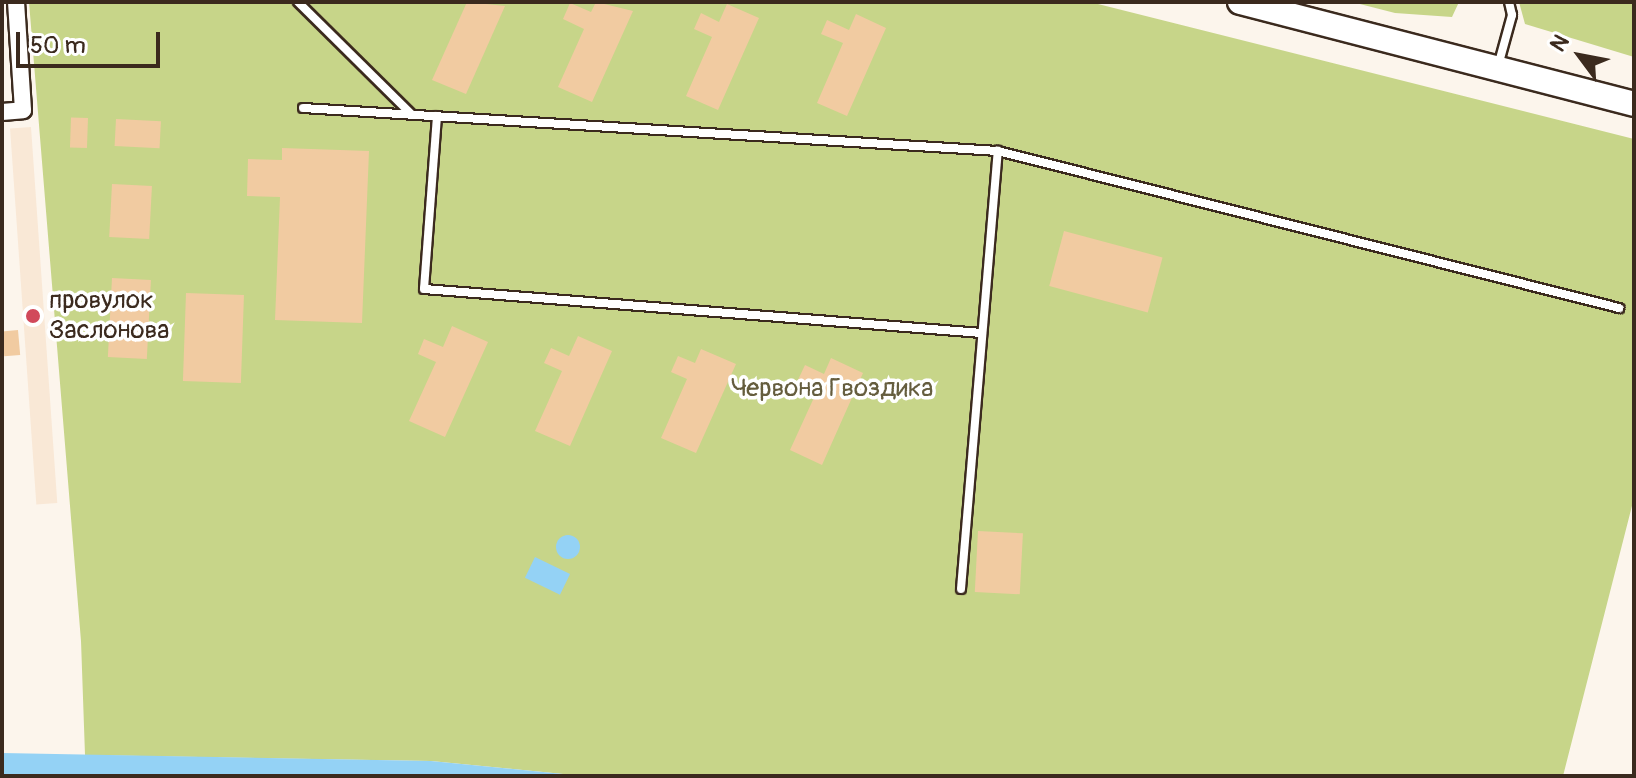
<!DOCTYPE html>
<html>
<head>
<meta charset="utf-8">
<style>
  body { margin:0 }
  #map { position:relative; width:1636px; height:778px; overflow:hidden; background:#fcf5ec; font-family:Pangolin,sans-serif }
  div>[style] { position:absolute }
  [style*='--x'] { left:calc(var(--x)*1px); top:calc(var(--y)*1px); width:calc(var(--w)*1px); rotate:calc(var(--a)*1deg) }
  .built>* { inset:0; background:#f9e8d6; transform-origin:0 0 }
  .green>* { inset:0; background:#c7d589 }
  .water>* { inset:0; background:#94d2f5; transform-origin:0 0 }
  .round { border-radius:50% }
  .building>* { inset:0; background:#f1cba1; transform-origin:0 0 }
  .roads { filter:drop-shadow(2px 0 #3b2a1e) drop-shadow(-2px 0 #3b2a1e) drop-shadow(0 2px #3b2a1e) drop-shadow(0 -2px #3b2a1e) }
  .lane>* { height:8px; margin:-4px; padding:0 4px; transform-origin:4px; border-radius:4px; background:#fff }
  .street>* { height:16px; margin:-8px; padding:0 8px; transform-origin:8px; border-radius:8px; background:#fff }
  .secondary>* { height:24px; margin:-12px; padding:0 12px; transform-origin:12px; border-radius:12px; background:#fff }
  .dots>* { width:22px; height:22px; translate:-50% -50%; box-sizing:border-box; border:4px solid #fff; border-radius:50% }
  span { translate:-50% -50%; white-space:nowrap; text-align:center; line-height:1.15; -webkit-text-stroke:7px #fff; paint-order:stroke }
  .poi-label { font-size:26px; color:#3b2a1e }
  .left { translate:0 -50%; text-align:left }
  .park-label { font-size:26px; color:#655d3e }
  .frame { position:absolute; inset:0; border:4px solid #3b2a1e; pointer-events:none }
  .north { position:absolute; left:1540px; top:16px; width:80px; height:80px; -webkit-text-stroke:6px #fff; paint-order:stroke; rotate:302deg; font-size:22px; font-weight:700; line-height:32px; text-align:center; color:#3b2a1e }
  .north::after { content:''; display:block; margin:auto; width:28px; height:36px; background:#3b2a1e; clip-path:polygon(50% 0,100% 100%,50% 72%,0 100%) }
  .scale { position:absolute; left:16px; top:32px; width:144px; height:36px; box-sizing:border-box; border:4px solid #3b2a1e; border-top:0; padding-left:10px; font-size:24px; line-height:28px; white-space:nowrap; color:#3b2a1e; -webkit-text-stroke:6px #fff; paint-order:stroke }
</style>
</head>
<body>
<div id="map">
  <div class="built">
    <i style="left:31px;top:127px;width:377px;height:21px;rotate:86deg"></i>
  </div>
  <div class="green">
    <i style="clip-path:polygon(29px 2px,1090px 2px,1634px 139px,1634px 498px,1563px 776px,583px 776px,431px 761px,85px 755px,81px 641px)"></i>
    <i style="clip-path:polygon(1352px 2px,1459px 2px,1452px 17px,1395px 13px)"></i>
    <i style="clip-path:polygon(1519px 2px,1634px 2px,1634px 57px,1525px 24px)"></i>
  </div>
  <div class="water">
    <i class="round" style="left:556px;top:535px;width:24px;height:24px"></i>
    <i style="left:535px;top:557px;width:39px;height:23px;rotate:26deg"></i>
    <i style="clip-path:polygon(2px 753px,431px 761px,583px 776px,2px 776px)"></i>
  </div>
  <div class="building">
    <i style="clip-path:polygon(467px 2px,505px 6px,466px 94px,432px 80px)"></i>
    <i style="clip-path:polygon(596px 2px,633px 11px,592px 102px,558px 87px,584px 29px,563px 19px,570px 3px,591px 12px)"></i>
    <i style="clip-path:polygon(727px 4px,759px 18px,718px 110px,686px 96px,712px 37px,694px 29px,701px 13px,719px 22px)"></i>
    <i style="clip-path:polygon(856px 14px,886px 28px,847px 116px,817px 103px,843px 43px,821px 34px,827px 20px,849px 30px)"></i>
    <i style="left:88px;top:118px;width:30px;height:17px;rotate:92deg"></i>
    <i style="left:116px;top:119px;width:45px;height:27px;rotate:3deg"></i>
    <i style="clip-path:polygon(282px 148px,369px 151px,362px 323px,275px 320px,280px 197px,247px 196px,248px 159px,282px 160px)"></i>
    <i style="left:112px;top:184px;width:40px;height:53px;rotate:3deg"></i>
    <i style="left:1064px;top:231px;width:102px;height:57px;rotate:15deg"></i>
    <i style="left:112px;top:278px;width:39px;height:79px;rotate:3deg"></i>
    <i style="left:186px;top:293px;width:58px;height:88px;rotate:2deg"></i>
    <i style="clip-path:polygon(452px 326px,488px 342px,445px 437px,409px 421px,436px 362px,418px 354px,424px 339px,443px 347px)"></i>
    <i style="left:18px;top:330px;width:25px;height:16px;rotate:85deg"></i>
    <i style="clip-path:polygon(578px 336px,612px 351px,570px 446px,535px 431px,562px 371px,544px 363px,551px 348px,569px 356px)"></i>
    <i style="clip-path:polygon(701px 349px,736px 364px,696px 453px,661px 438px,687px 379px,671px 372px,678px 356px,695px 363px)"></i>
    <i style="clip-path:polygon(831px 358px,863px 373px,822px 465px,790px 450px,817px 391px,797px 382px,805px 365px,824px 374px)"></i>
    <i style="left:978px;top:531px;width:45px;height:61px;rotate:3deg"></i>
  </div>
  <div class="roads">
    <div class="lane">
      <i style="--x:298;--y:2;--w:159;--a:44.7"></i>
      <i style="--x:1498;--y:66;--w:53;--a:-74.6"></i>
      <i style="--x:1512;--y:15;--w:13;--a:-103"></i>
      <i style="--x:303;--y:108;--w:696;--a:3.54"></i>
      <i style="--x:998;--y:151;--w:641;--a:14.19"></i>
      <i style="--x:437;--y:116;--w:173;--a:94.3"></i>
      <i style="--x:424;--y:289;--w:560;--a:4.51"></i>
      <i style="--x:961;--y:589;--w:440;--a:-85.2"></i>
    </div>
    <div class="street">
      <i style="--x:2;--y:112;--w:21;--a:-5"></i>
      <i style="--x:23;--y:110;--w:108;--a:-93.7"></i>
    </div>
    <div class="secondary">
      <i style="--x:1240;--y:2;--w:407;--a:14.5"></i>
    </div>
  </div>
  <div class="dots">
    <i style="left:33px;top:316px;background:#d1495b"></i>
  </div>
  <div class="poi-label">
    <span class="left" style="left:49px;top:316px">провулок<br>Заслонова</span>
  </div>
  <div class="park-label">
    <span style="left:832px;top:389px">Червона Гвоздика</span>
  </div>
  <div class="frame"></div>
  <div class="north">N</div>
  <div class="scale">50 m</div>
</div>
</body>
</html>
